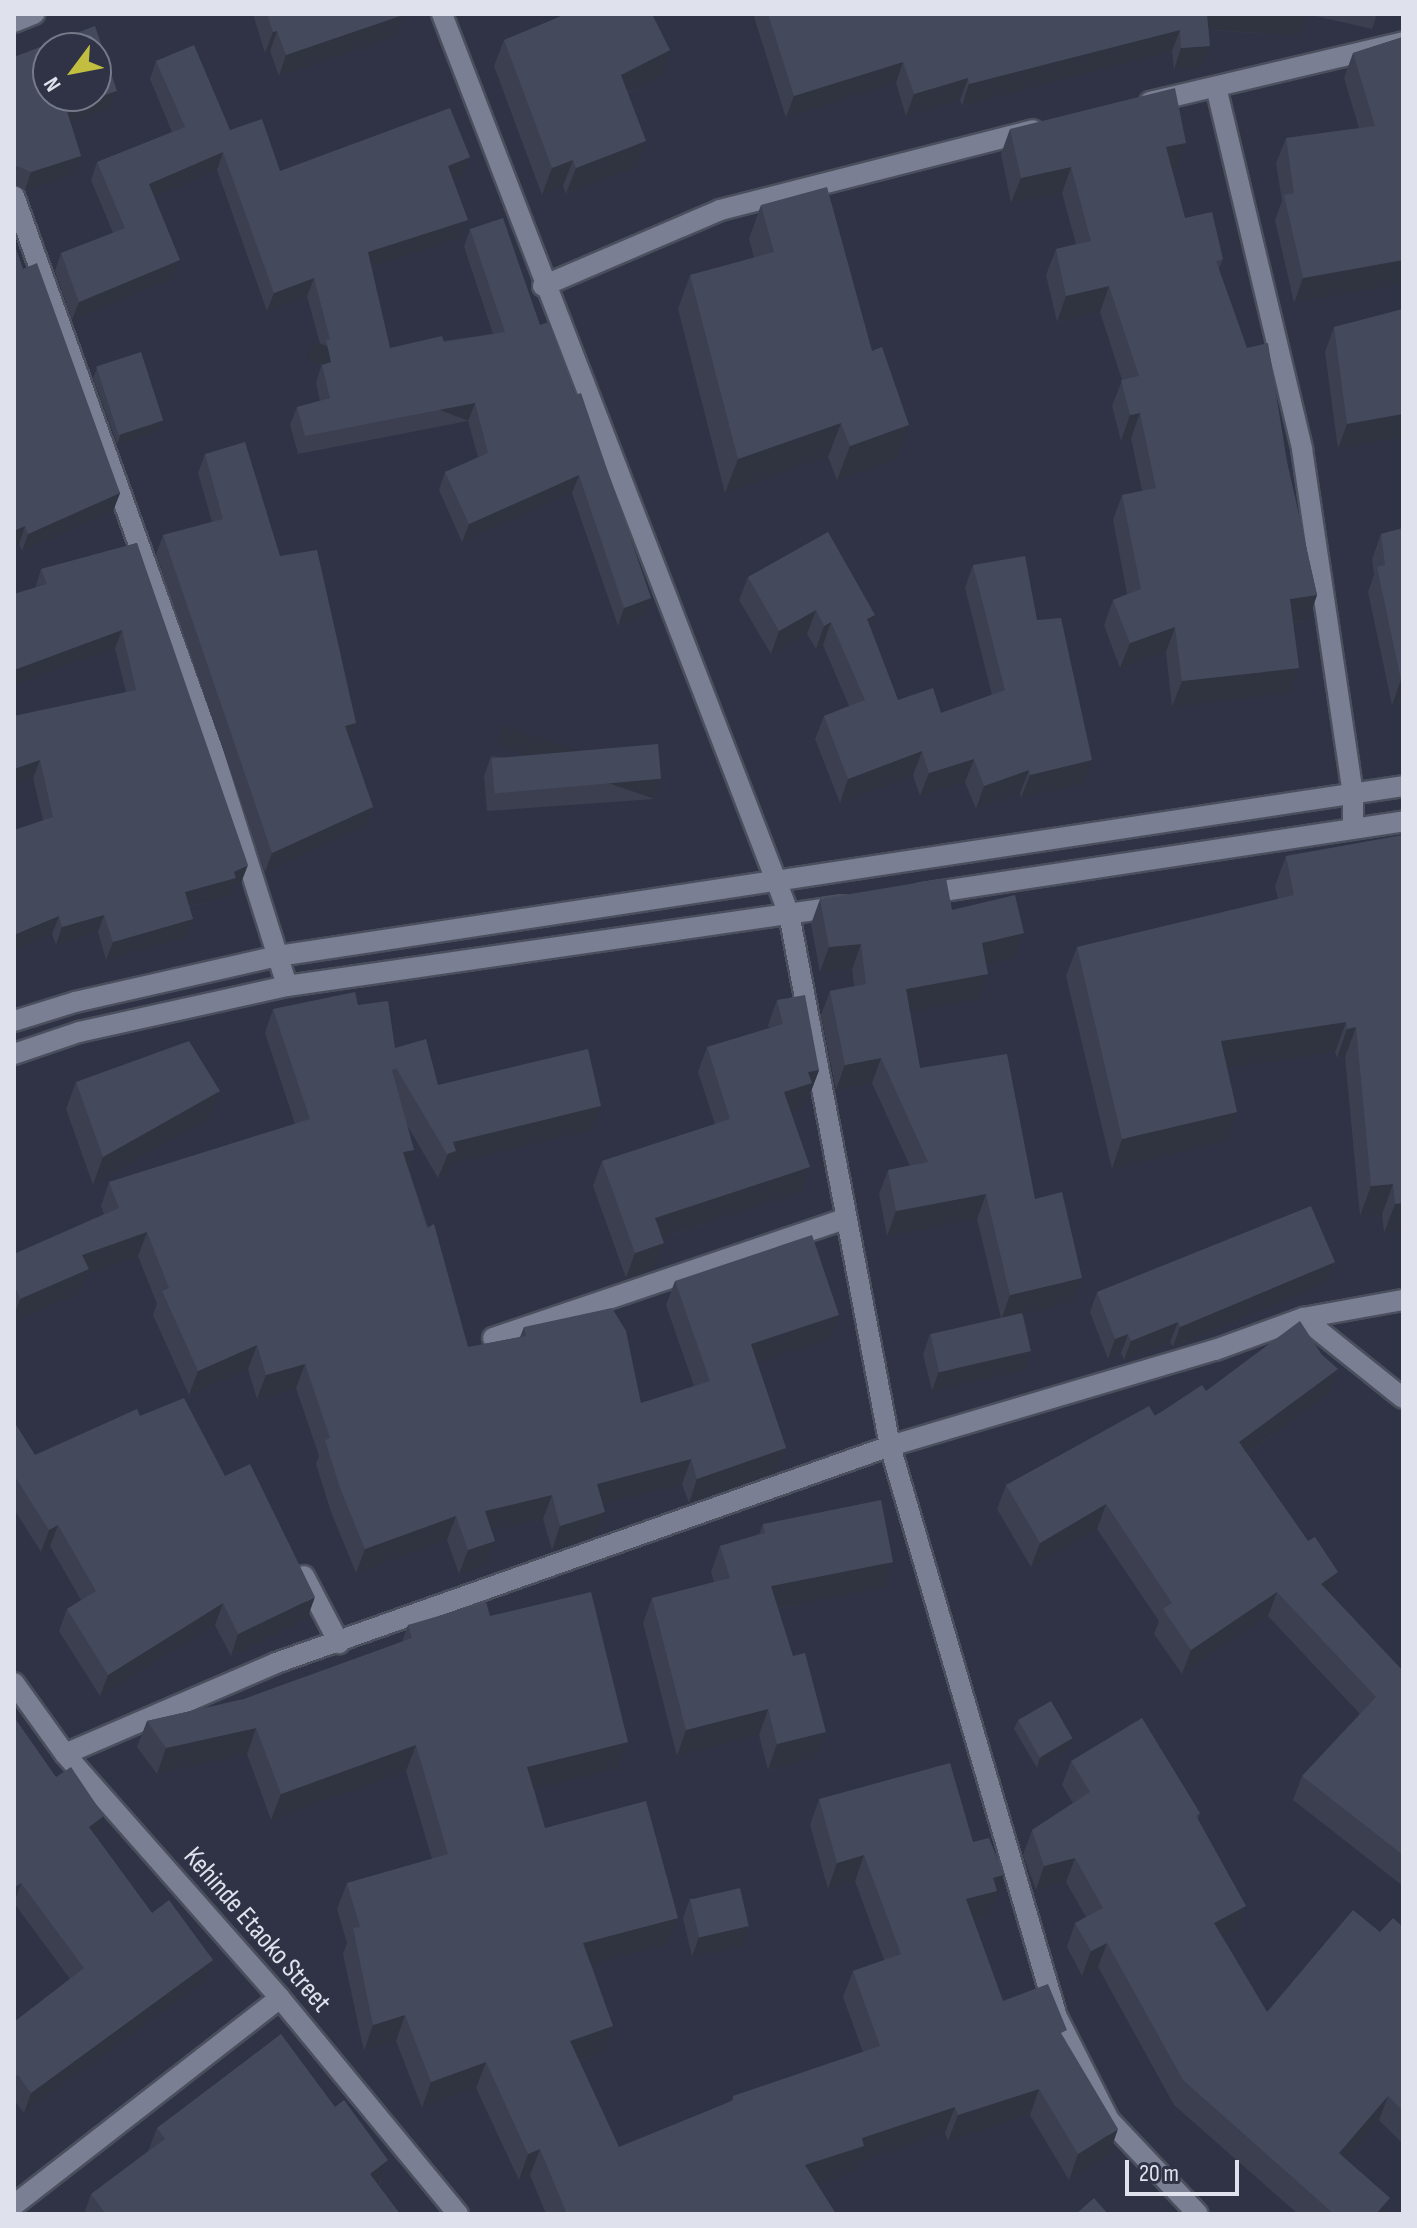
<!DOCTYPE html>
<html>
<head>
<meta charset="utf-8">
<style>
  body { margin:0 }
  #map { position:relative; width:1417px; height:2228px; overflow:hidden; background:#2f3345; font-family:"Sofia Sans Condensed",sans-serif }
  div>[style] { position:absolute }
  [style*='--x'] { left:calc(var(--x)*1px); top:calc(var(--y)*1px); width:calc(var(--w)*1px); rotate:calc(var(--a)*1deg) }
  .roads { filter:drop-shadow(2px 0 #4b4f5d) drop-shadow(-2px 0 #4b4f5d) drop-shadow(0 2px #4b4f5d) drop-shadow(0 -2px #4b4f5d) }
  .minor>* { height:20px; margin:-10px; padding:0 10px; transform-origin:10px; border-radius:10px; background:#7a7f94 }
  .wall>* { inset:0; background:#3b3f4f }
  .shaded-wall>* { inset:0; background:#303340; transform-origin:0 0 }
  .building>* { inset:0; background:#45495c; transform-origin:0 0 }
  span { translate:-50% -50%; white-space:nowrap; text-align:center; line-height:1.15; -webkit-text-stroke:8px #2f3345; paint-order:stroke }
  .street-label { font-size:28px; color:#dfe2ed }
  .frame { position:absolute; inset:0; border:16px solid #dfe2ed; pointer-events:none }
  .north { position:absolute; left:32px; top:32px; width:80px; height:80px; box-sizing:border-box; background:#2f3345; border:2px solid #757988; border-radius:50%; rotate:238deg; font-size:22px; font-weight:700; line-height:32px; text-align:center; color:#dfe2ed }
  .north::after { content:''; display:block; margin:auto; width:28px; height:36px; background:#c1be40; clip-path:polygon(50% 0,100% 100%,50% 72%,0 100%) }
  .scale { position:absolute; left:1125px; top:2160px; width:114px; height:36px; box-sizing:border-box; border:4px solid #dfe2ed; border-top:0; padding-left:10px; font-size:24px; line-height:28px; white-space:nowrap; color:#dfe2ed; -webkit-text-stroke:6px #2f3345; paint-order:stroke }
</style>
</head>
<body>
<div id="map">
  <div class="roads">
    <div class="minor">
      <i style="--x:442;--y:14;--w:965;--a:68.92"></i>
      <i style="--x:789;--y:914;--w:542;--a:79.25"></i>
      <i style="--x:890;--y:1446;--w:595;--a:73.7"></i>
      <i style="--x:1057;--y:2017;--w:115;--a:63.2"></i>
      <i style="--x:1109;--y:2120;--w:129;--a:46.6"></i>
      <i style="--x:14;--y:22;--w:22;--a:-22"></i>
      <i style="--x:1216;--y:87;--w:372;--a:76.6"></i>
      <i style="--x:1302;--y:449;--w:348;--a:81.6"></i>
      <i style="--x:1353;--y:793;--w:35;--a:90"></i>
      <i style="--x:1150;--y:102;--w:260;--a:-13.3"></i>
      <i style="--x:14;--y:196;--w:593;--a:70.28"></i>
      <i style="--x:214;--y:754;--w:243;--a:72.5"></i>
      <i style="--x:543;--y:286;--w:193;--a:-23.2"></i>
      <i style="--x:720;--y:210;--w:323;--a:-14.3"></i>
      <i style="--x:923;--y:894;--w:486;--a:-8.6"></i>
      <i style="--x:14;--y:1021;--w:64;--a:-17.3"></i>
      <i style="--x:75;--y:1002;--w:208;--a:-12.8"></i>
      <i style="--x:278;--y:956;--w:1138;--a:-8.59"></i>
      <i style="--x:14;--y:1054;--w:69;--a:-18.7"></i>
      <i style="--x:79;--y:1032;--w:213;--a:-12.5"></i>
      <i style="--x:287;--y:986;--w:562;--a:-8.19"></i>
      <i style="--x:1303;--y:1318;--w:128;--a:38.7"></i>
      <i style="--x:493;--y:1338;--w:372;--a:-18.7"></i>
      <i style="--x:304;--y:1576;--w:76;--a:62.4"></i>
      <i style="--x:14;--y:1683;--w:87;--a:54.3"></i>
      <i style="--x:65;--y:1754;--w:325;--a:48.6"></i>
      <i style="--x:280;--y:1998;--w:280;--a:50.5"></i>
      <i style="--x:65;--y:1754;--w:230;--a:-23.3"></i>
      <i style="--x:276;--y:1663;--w:651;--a:-19.46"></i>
      <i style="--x:890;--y:1446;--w:339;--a:-16.5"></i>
      <i style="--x:1215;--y:1350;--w:94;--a:-20"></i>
      <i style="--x:1303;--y:1318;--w:102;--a:-10.2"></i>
      <i style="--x:14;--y:2205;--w:337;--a:-37.9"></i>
    </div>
  </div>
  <div class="wall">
    <i style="clip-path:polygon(253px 14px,403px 14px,403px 15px,396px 36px,279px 76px,270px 51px,265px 53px)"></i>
    <i style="clip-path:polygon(753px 14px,1377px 14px,1372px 29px,1307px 14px,1299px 36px,1209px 30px,1202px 67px,1174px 70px,1172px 51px,962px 106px,960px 100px,906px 116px,896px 83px,786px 118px)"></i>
    <i style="clip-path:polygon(1403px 37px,1403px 284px,1294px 303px,1275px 220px,1282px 201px,1276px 163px,1286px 138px,1359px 128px,1344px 78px,1353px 53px)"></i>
    <i style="clip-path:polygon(504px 40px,670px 50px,661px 76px,628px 93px,637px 167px,566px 194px,563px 186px,542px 195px,494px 66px)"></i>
    <i style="clip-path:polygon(14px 57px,110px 108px,70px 122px,81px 156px,75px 174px,25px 190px,14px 185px)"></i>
    <i style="clip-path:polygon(156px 61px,230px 130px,280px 171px,470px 157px,463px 175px,453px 179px,462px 238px,371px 267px,390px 348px,493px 334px,464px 247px,470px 229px,540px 325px,575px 395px,651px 598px,645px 616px,618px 626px,572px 493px,462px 542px,439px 490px,445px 472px,478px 457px,468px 421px,298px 454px,290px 425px,297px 407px,320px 401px,316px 383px,321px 367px,319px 358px,322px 351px,307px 296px,267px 311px,217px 170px,154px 197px,174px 278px,72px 320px,55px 271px,61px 253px,113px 233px,91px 180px,97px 162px,172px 132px,150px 79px)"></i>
    <i style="clip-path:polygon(1010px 129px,1177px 169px,1172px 170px,1185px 218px,1223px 259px,1219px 269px,1287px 462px,1317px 595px,1308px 620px,1293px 623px,1299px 668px,1290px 693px,1172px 707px,1166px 652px,1120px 668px,1104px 625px,1113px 600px,1127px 594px,1113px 520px,1122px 495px,1142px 491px,1131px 438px,1121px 441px,1112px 406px,1122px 380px,1100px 312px,1057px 322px,1046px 275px,1056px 249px,1076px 244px,1062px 193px,1011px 203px,1001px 154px)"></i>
    <i style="clip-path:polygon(761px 205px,897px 459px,837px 480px,828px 457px,725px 493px,678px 309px,690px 275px,754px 258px,749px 239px)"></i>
    <i style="clip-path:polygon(14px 243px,23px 269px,120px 493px,113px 511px,22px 551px,19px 544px,14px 546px)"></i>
    <i style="clip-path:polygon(1403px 309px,1338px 449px,1325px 352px,1334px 327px)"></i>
    <i style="clip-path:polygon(97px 368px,160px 431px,117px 444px,93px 378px)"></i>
    <i style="clip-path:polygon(205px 454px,280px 556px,356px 723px,350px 740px,373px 807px,366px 825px,265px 872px,156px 554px,163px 535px,212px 522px,198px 473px)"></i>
    <i style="clip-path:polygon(1403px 528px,1403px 703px,1392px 705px,1368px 592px,1374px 575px,1372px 559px,1381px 534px)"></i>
    <i style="clip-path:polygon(137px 543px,241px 883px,233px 887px,230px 896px,189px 907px,193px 919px,187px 937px,106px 960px,98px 932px,56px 945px,52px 934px,43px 820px,33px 778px,14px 716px,126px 692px,115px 648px,14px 685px,14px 594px,35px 588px,41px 569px)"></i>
    <i style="clip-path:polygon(973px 565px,1037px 620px,1084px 784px,1021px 798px,1020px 793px,976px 809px,965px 782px,920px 796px,913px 775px,840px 803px,815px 739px,824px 716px,849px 706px,823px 645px,816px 649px,807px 634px,771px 654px,739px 600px,748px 577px,875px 615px,870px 627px,898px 700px,941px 713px,992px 695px,965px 588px)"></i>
    <i style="clip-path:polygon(491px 756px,661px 779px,654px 799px,487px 811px,484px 776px)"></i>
    <i style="clip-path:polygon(1403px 835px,1403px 1231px,1384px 1233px,1382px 1214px,1360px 1216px,1345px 1057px,1337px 1058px,1335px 1052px,1227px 1068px,1237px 1112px,1227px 1141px,1112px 1169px,1066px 976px,1077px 947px,1278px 899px,1275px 886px,1286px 856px)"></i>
    <i style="clip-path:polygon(820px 899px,952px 910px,1024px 933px,1015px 958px,986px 965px,988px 974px,979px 999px,910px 1011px,920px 1068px,1035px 1199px,1073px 1302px,1023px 1314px,1031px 1351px,1024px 1370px,932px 1391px,923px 1354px,930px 1334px,1001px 1318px,977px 1219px,887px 1236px,879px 1194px,888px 1170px,910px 1166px,872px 1083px,836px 1090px,821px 1015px,830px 991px,854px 986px,852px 969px,820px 972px,811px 924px)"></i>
    <i style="clip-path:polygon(777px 1000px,819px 1070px,810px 1094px,807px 1095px,803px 1108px,791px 1111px,801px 1192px,662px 1238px,655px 1267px,626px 1278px,593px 1186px,602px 1161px,715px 1124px,698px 1072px,707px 1047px,769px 1028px,768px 1025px)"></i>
    <i style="clip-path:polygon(358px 1005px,395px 1048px,438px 1085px,592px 1130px,451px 1164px,447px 1175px,438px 1178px,407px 1125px,414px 1150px,408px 1167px,468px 1347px,520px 1337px,524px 1327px,641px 1403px,694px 1386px,666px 1305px,675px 1281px,830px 1339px,757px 1363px,786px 1448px,777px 1472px,689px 1503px,682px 1484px,603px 1504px,596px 1536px,552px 1550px,543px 1519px,492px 1531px,495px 1541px,486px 1565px,459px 1574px,447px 1540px,356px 1573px,331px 1512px,316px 1464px,319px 1456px,296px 1388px,257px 1399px,248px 1369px,189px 1395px,153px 1315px,157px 1304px,138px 1256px,87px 1274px,80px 1293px,14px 1322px,14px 1254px,104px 1214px,101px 1206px,109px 1182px,295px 1124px,265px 1033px,273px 1009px)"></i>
    <i style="clip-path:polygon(76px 1082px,220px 1091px,210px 1118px,93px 1185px,66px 1109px)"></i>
    <i style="clip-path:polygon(1335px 1262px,1328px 1282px,1173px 1347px,1170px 1342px,1124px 1360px,1121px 1353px,1108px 1359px,1090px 1312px,1097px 1292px)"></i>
    <i style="clip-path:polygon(1322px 1355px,1338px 1369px,1329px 1393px,1247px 1454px,1308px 1541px,1338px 1572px,1330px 1594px,1403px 1671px,1403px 1886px,1293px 1800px,1302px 1776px,1360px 1714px,1268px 1616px,1182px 1674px,1154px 1634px,1159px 1621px,1097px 1529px,1031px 1567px,997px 1509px,1006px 1485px,1206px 1391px)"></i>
    <i style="clip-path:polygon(140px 1416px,225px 1476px,307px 1619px,231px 1656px,215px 1625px,100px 1696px,59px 1631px,67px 1609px,81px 1600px,50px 1546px,41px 1552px,14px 1509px,14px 1422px,35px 1455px)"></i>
    <i style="clip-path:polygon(763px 1524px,893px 1562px,884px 1587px,778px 1609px,816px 1758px,768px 1770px,759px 1735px,677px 1756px,643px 1623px,652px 1598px,714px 1582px,711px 1572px,720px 1546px,759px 1534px)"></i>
    <i style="clip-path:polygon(490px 1616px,628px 1742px,618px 1768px,534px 1789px,545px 1828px,678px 1918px,668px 1944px,591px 1964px,613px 2026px,604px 2052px,579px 2061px,619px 2147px,731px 2102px,733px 2096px,863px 2052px,843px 1997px,853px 1971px,884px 1960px,855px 1881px,828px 1889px,810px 1825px,819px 1799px,973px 1842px,995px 1901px,993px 1902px,987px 1917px,973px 1921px,1003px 2001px,1064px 2038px,1109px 2155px,1069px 2180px,1030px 2115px,948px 2141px,945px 2133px,859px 2162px,855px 2172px,817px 2184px,836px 2214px,546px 2214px,530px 2175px,519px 2180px,476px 2088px,422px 2108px,396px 2041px,364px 2051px,343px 1954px,347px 1943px,337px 1909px,347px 1883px,432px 1859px,406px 1771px,271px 1820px,247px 1754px,157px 1774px,137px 1747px,147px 1721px,244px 1699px,402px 1642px,408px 1625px)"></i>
    <i style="clip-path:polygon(1018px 1720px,1072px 1738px,1069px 1748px,1037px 1768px,1014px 1729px)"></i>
    <i style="clip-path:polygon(1071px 1761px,1200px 1813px,1198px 1819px,1246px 1906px,1237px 1930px,1223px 1938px,1267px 2012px,1380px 1932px,1403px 1927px,1403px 2144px,1379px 2120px,1345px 2159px,1384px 2214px,1298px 2214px,1174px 2105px,1098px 1967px,1082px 1976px,1067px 1947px,1075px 1923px,1086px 1917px,1066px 1882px,1036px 1890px,1023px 1855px,1032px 1830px,1073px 1803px,1062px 1785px)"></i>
    <i style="clip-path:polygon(56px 1777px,104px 1816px,96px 1837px,152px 1913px,213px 1960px,206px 1980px,24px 2113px,14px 2100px,14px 2022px,70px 1979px,14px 1903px)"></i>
    <i style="clip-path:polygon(690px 1898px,749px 1926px,742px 1946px,692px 1957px,683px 1918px)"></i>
    <i style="clip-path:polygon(335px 2107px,388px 2160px,379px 2186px,400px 2214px,84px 2214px,91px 2194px,148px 2151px,157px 2128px)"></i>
  </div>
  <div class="shaded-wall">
    <i style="clip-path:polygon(1205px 14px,1297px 14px,1307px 15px,1299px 36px,1199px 29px)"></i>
    <i style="clip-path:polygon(403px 15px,396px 36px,279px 76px,286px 55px)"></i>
    <i style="clip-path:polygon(1180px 30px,1172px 51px,962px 106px,969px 84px)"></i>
    <i style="clip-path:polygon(277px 31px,270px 51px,265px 53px,273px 32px)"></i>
    <i style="clip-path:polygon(1210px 46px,1202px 67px,1174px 70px,1181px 48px)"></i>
    <i style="clip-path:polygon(670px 50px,661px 76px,611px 101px,621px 75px)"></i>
    <i style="clip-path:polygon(903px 62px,896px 83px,786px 118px,794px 96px)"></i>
    <i style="clip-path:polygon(968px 78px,960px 100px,906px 116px,914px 94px)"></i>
    <i style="clip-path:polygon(117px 91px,110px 108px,60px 126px,66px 108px)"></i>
    <i style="clip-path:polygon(646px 141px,637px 167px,566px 194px,576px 168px)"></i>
    <i style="clip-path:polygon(1186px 143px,1177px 169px,1157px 173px,1166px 147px)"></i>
    <i style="clip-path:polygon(223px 152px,217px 170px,142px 202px,149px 184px)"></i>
    <i style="clip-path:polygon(81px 156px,75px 174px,25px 190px,31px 172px)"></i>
    <i style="clip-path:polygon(470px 157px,463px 175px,441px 184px,448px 166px)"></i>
    <i style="clip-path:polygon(573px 160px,563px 186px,542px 195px,552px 168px)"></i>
    <i style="clip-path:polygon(1071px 167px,1062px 193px,1011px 203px,1021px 178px)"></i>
    <i style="clip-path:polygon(468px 220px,462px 238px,361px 270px,368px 252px)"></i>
    <i style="clip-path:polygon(180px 260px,174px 278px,72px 320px,79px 302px)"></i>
    <i style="clip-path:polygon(1403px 260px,1403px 284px,1294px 303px,1303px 278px)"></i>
    <i style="clip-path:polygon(314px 278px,307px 296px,267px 311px,274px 293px)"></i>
    <i style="clip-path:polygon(1109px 286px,1100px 312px,1057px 322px,1066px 296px)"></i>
    <i style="left:475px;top:403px;width:19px;height:173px;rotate:111deg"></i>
    <i style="clip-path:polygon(1140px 413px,1131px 438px,1121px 441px,1130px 415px)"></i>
    <i style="clip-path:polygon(1403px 414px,1403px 437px,1338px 449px,1347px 424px)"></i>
    <i style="clip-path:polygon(163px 421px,160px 431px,117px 444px,121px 434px)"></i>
    <i style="clip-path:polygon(841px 423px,828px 457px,725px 493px,738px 459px)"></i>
    <i style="clip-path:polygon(909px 425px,897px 459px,837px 480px,850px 446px)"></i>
    <i style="clip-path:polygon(579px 475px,572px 493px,462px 542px,469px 524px)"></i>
    <i style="clip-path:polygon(120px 493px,113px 511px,22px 551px,28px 534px)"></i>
    <i style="clip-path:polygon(25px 526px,19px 544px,14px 546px,14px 531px)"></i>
    <i style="clip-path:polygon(1317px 595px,1308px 620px,1281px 624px,1290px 599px)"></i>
    <i style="clip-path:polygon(651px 598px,645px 616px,618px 626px,624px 608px)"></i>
    <i style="clip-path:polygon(816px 610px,807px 634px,771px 654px,779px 631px)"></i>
    <i style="clip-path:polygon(875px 615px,866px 639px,867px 619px)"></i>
    <i style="clip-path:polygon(831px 622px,823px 645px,816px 649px,824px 626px)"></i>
    <i style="clip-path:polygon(1175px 627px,1166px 652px,1120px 668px,1130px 643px)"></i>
    <i style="clip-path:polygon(122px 630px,115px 648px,14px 685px,14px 670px)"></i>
    <i style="clip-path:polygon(1299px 668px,1290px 693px,1172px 707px,1182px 681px)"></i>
    <i style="clip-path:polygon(1401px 680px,1403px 680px,1403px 703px,1392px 705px)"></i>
    <i style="clip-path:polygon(356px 723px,349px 742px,345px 726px)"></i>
    <i style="clip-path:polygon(922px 751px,913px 775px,840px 803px,848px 779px)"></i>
    <i style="clip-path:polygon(974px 759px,965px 782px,920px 796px,929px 773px)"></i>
    <i style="clip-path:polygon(40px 760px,33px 778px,14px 784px,14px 769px)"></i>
    <i style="clip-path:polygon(1092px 760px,1084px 784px,1021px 798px,1030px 775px)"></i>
    <i style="clip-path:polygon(1029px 770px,1020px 793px,976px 809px,984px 786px)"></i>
    <i style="left:661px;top:779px;width:21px;height:167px;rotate:109deg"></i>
    <i style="clip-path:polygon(373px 807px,366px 825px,265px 872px,272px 853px)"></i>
    <i style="clip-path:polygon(248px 865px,241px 883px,233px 887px,230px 896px,179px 909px,185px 892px)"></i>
    <i style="clip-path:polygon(104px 915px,98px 932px,56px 945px,62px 927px)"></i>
    <i style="clip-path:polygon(59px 916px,52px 934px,14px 950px,14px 935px)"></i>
    <i style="clip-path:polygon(193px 919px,187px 937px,106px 960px,113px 942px)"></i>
    <i style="clip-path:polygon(1024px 933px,1015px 958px,974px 968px,982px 943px)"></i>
    <i style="clip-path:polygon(861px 944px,852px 969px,820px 972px,829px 947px)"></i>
    <i style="clip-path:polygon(988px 974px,979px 999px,897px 1014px,906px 989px)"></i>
    <i style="clip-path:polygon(1346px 1022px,1335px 1052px,1210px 1071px,1221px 1041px)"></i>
    <i style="clip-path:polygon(1356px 1027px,1345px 1057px,1337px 1058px,1347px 1029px)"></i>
    <i style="clip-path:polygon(881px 1058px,872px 1083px,836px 1090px,845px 1065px)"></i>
    <i style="clip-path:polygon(819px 1070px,810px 1094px,807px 1095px,803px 1108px,775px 1116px,784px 1092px,808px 1072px)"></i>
    <i style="clip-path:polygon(220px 1091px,210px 1118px,93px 1185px,103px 1157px)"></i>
    <i style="clip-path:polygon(601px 1106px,592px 1130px,451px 1164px,447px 1175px,438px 1178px,453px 1142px)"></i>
    <i style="clip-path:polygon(1237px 1112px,1227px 1141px,1112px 1169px,1122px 1139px)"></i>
    <i style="clip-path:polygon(414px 1150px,405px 1174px,403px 1152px)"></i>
    <i style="clip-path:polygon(810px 1167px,801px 1192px,646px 1243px,655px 1218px)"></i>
    <i style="clip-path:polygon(1393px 1184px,1382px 1214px,1360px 1216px,1371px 1186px)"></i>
    <i style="clip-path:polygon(986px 1194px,977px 1219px,887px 1236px,896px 1211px)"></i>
    <i style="clip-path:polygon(1403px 1203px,1403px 1231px,1384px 1233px,1395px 1204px)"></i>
    <i style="clip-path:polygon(147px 1232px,138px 1256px,87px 1274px,80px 1293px,14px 1322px,14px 1316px,20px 1299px,82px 1255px)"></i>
    <i style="clip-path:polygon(664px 1243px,655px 1267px,626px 1278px,635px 1253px)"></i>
    <i style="clip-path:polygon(1335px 1262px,1328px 1282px,1173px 1347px,1180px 1327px)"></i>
    <i style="clip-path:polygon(1082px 1278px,1073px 1302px,1001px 1320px,1010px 1295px)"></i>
    <i style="clip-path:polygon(839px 1315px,830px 1339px,742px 1368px,751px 1344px)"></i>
    <i style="clip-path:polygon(1178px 1322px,1170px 1342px,1124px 1360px,1131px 1341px)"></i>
    <i style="clip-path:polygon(1128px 1334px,1121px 1353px,1108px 1359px,1115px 1339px)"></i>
    <i style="clip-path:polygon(257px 1345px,248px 1369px,189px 1395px,198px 1371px)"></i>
    <i style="clip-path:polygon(1031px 1351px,1024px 1370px,932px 1391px,939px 1371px)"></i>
    <i style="clip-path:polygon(305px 1364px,296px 1388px,257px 1399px,266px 1375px)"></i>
    <i style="clip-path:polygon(1338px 1369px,1329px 1393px,1230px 1466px,1239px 1442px)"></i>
    <i style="clip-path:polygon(786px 1448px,777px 1472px,689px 1503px,697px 1479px)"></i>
    <i style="clip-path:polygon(691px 1459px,682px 1484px,588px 1508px,597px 1484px)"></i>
    <i style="clip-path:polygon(552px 1495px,543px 1519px,476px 1535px,485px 1511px)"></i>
    <i style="clip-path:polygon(1106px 1504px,1097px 1529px,1031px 1567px,1040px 1543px)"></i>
    <i style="clip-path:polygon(605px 1512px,596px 1536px,552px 1550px,560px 1526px)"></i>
    <i style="clip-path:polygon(456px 1516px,447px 1540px,356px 1573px,365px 1549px)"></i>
    <i style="clip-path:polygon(58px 1525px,50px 1546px,41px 1552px,49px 1530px)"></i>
    <i style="clip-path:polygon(495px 1541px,486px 1565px,459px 1574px,468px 1550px)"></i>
    <i style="clip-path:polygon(893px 1562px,884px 1587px,762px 1612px,771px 1586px)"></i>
    <i style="clip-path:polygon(1338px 1572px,1329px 1596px,1321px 1584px)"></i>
    <i style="clip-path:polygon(1277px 1592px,1268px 1616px,1182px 1674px,1191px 1650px)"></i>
    <i style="clip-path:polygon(315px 1597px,307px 1619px,231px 1656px,238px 1634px)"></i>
    <i style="clip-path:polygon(223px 1603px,215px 1625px,100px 1696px,108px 1675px)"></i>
    <i style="clip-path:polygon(768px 1709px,759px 1735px,677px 1756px,686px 1730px)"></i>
    <i style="clip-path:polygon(256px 1728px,247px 1754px,157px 1774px,166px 1748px)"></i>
    <i style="clip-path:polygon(826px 1732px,816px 1758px,768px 1770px,777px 1744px)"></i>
    <i style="clip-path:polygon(1072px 1738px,1069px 1748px,1037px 1768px,1040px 1758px)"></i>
    <i style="clip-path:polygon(628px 1742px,618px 1768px,518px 1793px,527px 1767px)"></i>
    <i style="clip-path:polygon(416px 1745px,406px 1771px,271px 1820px,281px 1794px)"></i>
    <i style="clip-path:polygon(104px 1816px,97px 1837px,82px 1847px,89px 1827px)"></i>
    <i style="clip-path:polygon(864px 1855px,855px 1881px,828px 1889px,837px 1863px)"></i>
    <i style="clip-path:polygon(1075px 1858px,1066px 1882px,1036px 1890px,1044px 1866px)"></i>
    <i style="clip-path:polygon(1004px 1875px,995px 1901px,993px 1902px,987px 1917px,956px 1925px,966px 1899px,993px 1878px)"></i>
    <i style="clip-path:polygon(21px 1883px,14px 1903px,14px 1888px)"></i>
    <i style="clip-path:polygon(1246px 1906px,1237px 1930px,1205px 1948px,1214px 1923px)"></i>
    <i style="clip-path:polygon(678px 1918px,668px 1944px,573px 1969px,583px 1943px)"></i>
    <i style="clip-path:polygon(749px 1926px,742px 1946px,692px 1957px,699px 1937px)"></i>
    <i style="clip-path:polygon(1107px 1943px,1098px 1967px,1082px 1976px,1091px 1951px)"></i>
    <i style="clip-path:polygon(213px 1960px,206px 1980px,24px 2113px,31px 2093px)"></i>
    <i style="clip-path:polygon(405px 2015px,396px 2041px,364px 2051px,373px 2025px)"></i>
    <i style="clip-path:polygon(613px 2026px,604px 2052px,560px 2067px,570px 2041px)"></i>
    <i style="clip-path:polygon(486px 2062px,476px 2088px,422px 2108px,431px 2082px)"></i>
    <i style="clip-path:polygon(1039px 2089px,1030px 2115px,948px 2141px,958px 2115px)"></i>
    <i style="clip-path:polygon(1388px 2096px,1379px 2120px,1330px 2178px,1339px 2153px)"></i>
    <i style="clip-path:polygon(955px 2107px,945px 2133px,859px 2162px,855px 2172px,795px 2191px,805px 2165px,862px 2138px)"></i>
    <i style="clip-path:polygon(1118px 2129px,1109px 2155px,1069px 2180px,1078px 2154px)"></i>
    <i style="clip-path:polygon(540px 2149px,530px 2175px,519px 2180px,528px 2154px)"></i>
    <i style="clip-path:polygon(388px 2160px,378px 2187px,370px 2174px)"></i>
    <i style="clip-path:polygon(1390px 2198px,1384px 2214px,1376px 2214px)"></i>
  </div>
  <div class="building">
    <i style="clip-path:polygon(267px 14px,403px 14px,403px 15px,286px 55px,277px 31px,273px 32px)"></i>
    <i style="clip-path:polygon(566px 14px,652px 14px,670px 50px,621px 75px,646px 141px,576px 168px,573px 160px,552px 168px,504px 40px)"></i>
    <i style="clip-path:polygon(768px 14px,1207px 14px,1210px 46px,1181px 48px,1180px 30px,969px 84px,968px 78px,914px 94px,903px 62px,794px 96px)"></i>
    <i style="clip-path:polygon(evenodd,95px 26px,117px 91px,66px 108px,81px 156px,31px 172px,17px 166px,14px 170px,14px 79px,16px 79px,14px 72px,14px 57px,95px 26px,48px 48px,96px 48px,96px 96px,48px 96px,48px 48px)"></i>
    <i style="clip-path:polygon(1403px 37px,1403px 260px,1303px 278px,1284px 195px,1294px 193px,1286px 138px,1375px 126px,1353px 53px)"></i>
    <i style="clip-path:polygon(194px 45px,230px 130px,262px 119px,280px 171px,450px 108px,470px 157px,448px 166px,468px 220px,368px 252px,390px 348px,442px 336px,444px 342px,505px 332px,470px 229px,503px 218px,540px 325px,549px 322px,575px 395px,581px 393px,651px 598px,624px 608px,579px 475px,469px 524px,445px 472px,488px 453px,475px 403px,305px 436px,297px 407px,330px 398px,322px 365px,331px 362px,326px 340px,330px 339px,314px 278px,274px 293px,223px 152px,149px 184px,180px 260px,79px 302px,61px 253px,125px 228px,97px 162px,185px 127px,156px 61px)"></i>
    <i style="clip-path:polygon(1175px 88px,1186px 143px,1166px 147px,1185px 218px,1212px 212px,1223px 259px,1216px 261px,1247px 348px,1268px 343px,1287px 462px,1317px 595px,1290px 599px,1299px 668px,1182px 681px,1175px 627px,1130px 643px,1113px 600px,1141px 589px,1122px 495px,1156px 488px,1140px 413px,1130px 415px,1121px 380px,1139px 376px,1109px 286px,1066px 296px,1056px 249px,1091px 241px,1071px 167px,1021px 178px,1010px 129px)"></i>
    <i style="clip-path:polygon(827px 187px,872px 351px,882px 347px,909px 425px,850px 446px,841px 423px,738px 459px,690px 275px,774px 252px,761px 205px)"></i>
    <i style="clip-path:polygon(14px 243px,23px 269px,37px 263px,120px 493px,28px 534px,25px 526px,14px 531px)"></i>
    <i style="clip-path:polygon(1403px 309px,1403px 414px,1347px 424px,1334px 327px)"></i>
    <i style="left:141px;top:352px;width:72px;height:47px;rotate:72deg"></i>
    <i style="clip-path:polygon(245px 442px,280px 556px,317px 550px,356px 723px,345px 726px,373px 807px,272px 853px,163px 535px,223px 519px,205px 454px)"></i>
    <i style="clip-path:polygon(1403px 528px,1403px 680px,1401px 680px,1377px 567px,1385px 565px,1381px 534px)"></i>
    <i style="clip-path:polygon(828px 532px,875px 615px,867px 619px,898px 700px,933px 688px,941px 713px,1005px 690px,973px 565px,1025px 556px,1037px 620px,1061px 618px,1092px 760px,1030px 775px,1029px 770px,984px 786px,974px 759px,929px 773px,922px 751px,848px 779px,824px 716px,865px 700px,831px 622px,824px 626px,816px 610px,779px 631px,748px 577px)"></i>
    <i style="clip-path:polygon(137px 543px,248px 865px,234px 872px,236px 878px,185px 892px,193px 919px,113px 942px,104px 915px,62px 927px,59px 916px,14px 935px,14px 830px,53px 817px,40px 760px,14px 769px,14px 716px,136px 690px,122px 630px,14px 670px,14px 594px,47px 584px,41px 569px)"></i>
    <i style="left:658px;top:744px;width:35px;height:167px;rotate:85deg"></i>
    <i style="clip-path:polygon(1403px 835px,1403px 1203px,1395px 1204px,1393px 1184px,1371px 1186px,1356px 1027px,1347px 1029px,1346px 1022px,1221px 1041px,1237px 1112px,1122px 1139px,1077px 947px,1294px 895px,1286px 856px)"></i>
    <i style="clip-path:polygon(946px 878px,952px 910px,1015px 895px,1024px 933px,982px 943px,988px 974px,906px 989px,920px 1068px,1007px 1054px,1035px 1199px,1062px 1192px,1082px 1278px,1010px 1295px,986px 1194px,896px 1211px,888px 1170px,928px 1162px,881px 1058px,845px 1065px,830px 991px,866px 984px,861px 944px,829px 947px,820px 899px)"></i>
    <i style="clip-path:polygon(355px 992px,358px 1005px,388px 1001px,395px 1048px,426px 1039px,438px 1085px,588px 1049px,601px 1106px,453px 1142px,456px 1151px,447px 1154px,396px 1068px,392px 1070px,414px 1150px,403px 1152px,427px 1228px,434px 1224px,468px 1347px,526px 1336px,524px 1327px,612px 1308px,626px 1331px,641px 1403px,710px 1381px,675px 1281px,812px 1235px,839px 1315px,751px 1344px,786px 1448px,697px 1479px,691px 1459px,597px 1484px,605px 1512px,560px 1526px,552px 1495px,485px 1511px,495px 1541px,468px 1550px,456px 1516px,365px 1549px,340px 1488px,325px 1440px,330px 1438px,305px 1364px,266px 1375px,257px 1345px,198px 1371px,162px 1291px,169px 1288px,147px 1232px,82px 1255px,89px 1269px,20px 1299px,14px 1284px,14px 1254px,119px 1208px,109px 1182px,310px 1119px,273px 1009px)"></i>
    <i style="clip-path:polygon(805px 995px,819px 1070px,808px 1072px,812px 1083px,784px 1092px,810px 1167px,655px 1218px,664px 1243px,635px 1253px,602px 1161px,730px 1119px,707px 1047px,783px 1024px,777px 1000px)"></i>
    <i style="clip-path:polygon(189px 1041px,220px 1091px,103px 1157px,76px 1082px)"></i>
    <i style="clip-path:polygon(1311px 1206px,1335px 1262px,1180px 1327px,1178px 1322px,1131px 1341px,1128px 1334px,1115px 1339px,1097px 1292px)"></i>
    <i style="left:1022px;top:1313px;width:39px;height:94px;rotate:77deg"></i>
    <i style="clip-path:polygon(1300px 1321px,1322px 1355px,1338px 1369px,1239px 1442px,1308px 1541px,1315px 1537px,1338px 1572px,1321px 1584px,1403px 1671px,1403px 1855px,1302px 1776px,1376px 1697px,1277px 1592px,1191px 1650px,1163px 1609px,1172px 1603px,1106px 1504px,1040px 1543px,1006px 1485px,1149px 1406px,1155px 1416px,1202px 1385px,1206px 1391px)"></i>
    <i style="clip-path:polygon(184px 1398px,225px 1476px,250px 1464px,315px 1597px,238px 1634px,223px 1603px,108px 1675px,67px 1609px,96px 1591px,58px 1525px,49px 1530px,14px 1475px,14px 1422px,35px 1455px,137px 1409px,140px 1416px)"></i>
    <i style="clip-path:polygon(881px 1500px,893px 1562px,771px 1586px,793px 1656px,805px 1653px,826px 1732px,777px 1744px,768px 1709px,686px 1730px,652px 1598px,730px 1578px,720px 1546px,765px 1533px,763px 1524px)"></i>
    <i style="clip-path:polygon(591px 1592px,628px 1742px,527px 1767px,545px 1828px,646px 1801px,678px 1918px,583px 1943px,613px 2026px,570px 2041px,619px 2147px,734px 2100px,733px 2096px,880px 2046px,853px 1971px,901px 1954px,864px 1855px,837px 1863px,819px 1799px,950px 1763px,973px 1842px,989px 1838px,1004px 1875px,993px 1878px,997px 1891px,966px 1899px,1003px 2001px,1048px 1984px,1067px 2030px,1061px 2033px,1118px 2129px,1078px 2154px,1039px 2089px,958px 2115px,955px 2107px,862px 2138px,864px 2146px,805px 2165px,836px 2214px,567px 2214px,540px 2149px,528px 2154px,486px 2062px,431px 2082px,405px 2015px,373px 2025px,353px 1928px,360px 1927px,347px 1883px,448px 1854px,416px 1745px,281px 1794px,256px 1728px,166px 1748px,147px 1721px,244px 1699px,412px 1638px,408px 1625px,486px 1602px,490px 1616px)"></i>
    <i style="left:1051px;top:1701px;width:43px;height:38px;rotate:60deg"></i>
    <i style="clip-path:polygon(14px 1717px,56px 1777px,71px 1767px,104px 1816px,89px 1827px,152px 1913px,169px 1900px,213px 1960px,31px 2093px,18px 2075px,14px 2078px,14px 2022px,84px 1968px,21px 1883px,14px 1888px)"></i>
    <i style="clip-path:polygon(1142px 1718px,1200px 1813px,1196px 1816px,1246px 1906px,1214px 1923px,1267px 2012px,1353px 1910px,1380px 1932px,1393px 1918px,1403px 1927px,1403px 2111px,1388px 2096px,1339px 2153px,1390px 2198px,1376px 2214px,1334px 2214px,1183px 2080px,1107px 1943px,1091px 1951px,1075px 1923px,1103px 1908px,1075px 1858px,1044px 1866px,1032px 1830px,1090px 1792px,1071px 1761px)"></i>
    <i style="left:740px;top:1888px;width:39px;height:51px;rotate:77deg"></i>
    <i style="clip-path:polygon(281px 2034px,335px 2107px,344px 2100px,388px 2160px,370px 2174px,400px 2214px,106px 2214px,91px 2194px,165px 2139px,157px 2128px)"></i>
    <i style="clip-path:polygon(1094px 2198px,1108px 2214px,1076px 2214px)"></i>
  </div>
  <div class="street-label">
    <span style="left:257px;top:1930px;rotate:49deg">Kehinde Etaoko Street</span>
  </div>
  <div class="frame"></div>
  <div class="north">N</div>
  <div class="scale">20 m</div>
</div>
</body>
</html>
